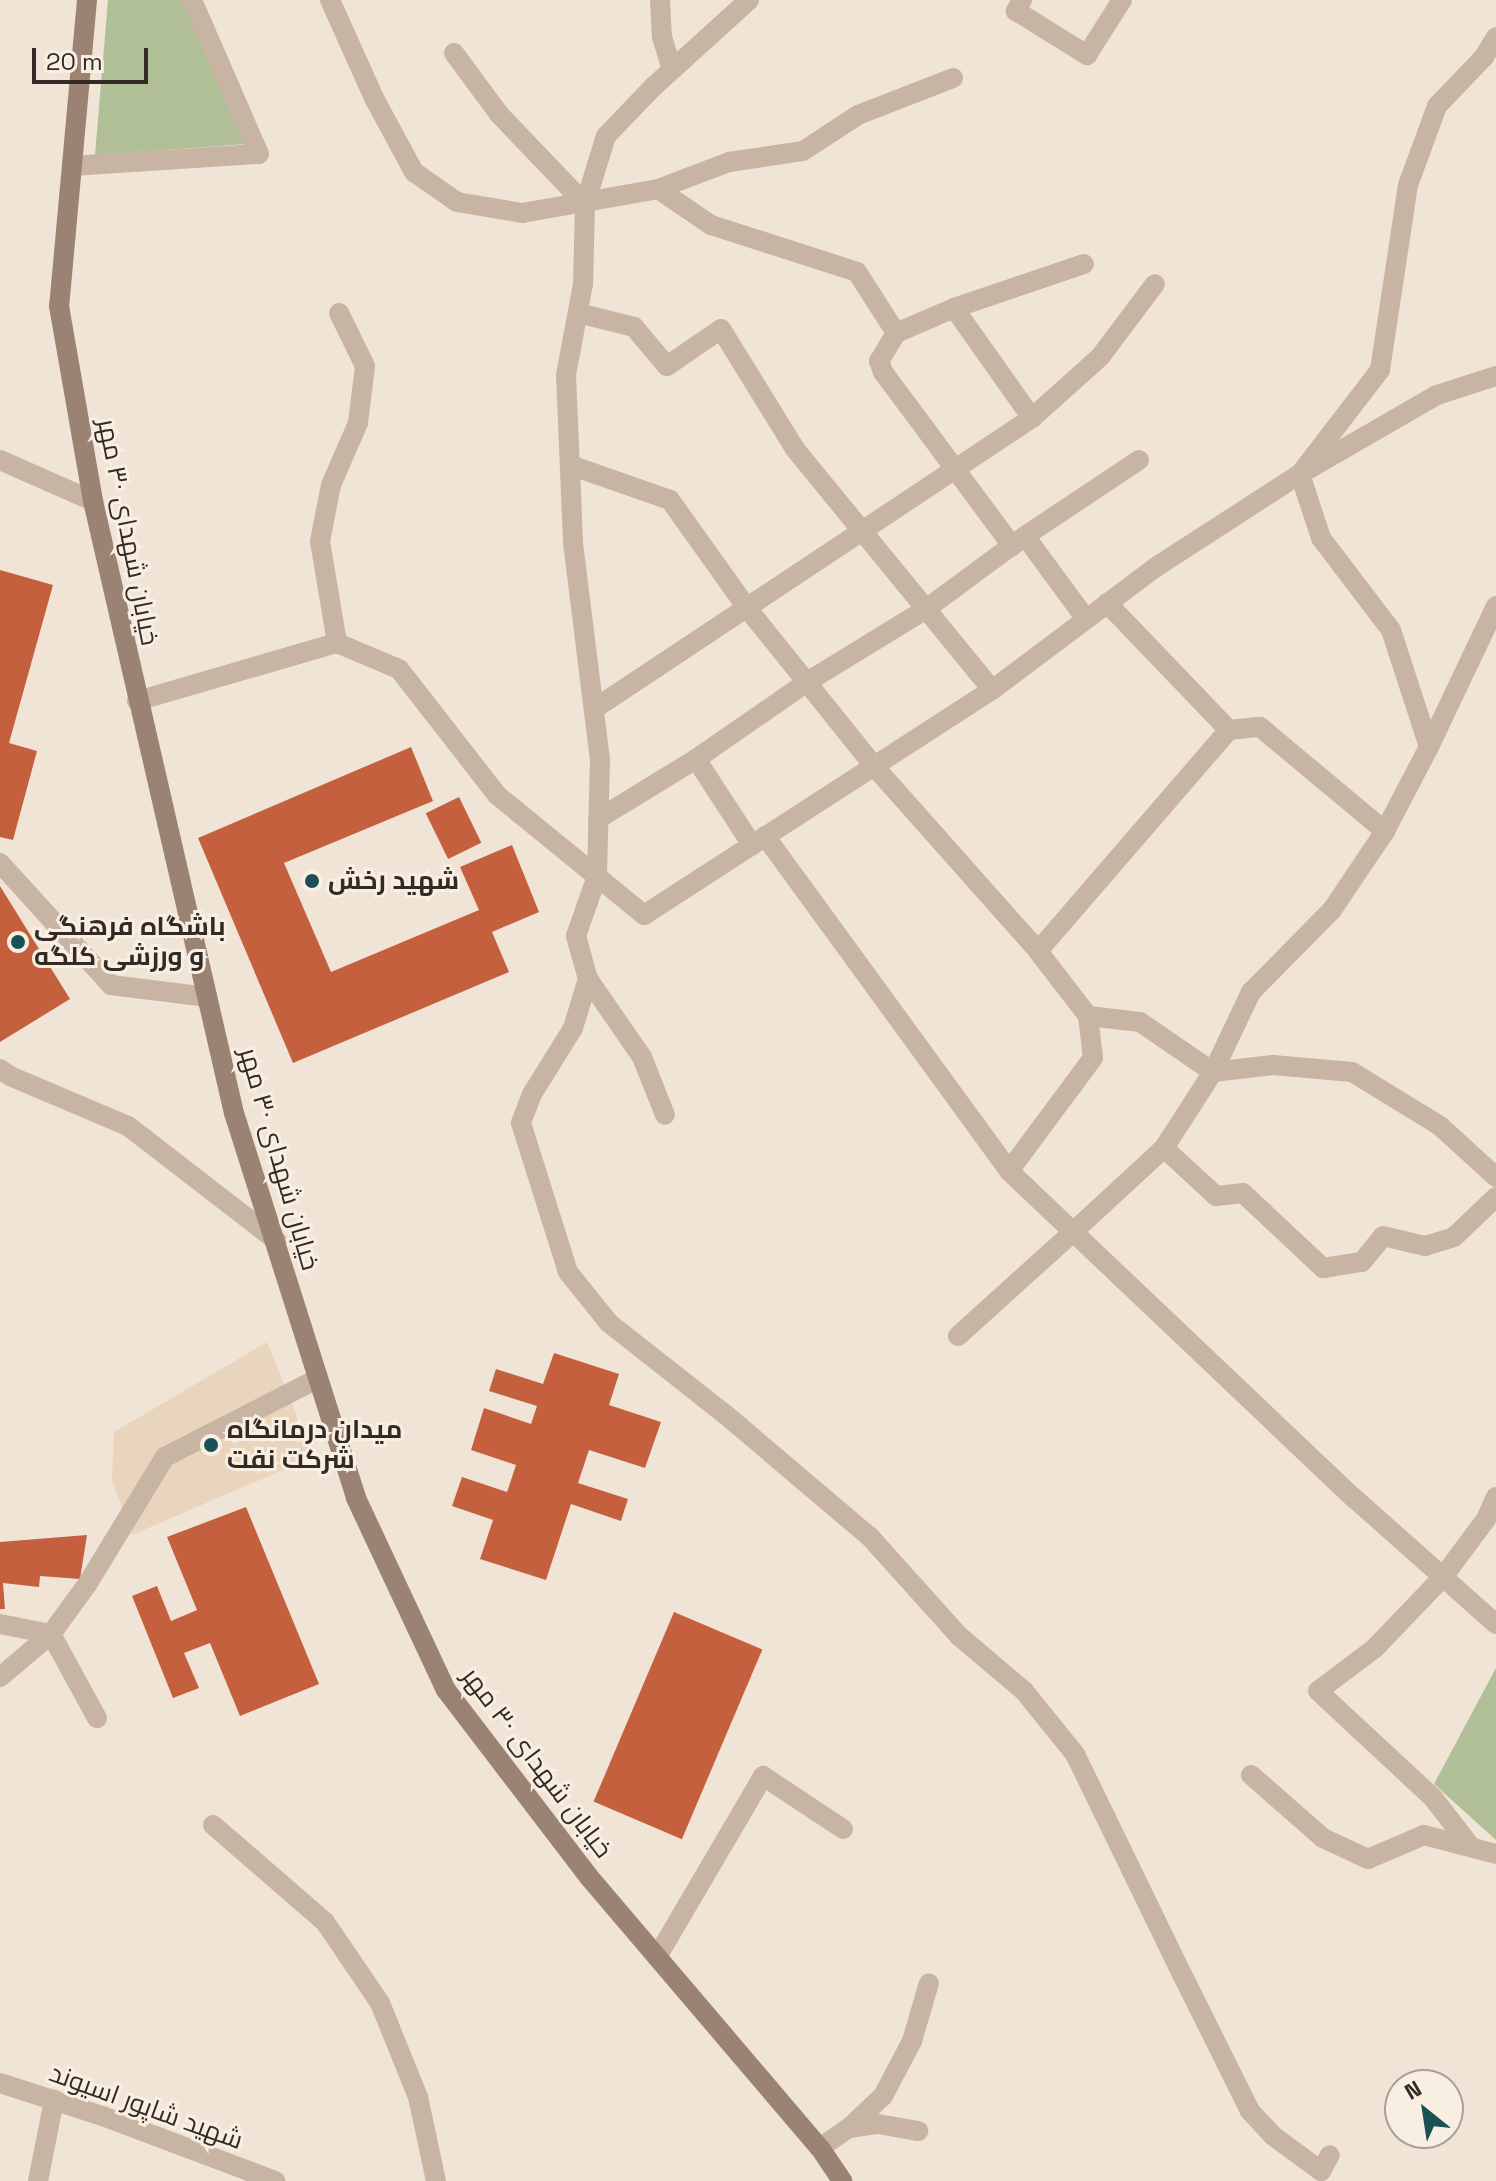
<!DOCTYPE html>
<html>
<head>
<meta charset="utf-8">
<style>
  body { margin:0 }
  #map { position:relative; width:1496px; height:2181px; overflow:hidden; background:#f0e4d6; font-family:"Space Grotesk",Cairo,sans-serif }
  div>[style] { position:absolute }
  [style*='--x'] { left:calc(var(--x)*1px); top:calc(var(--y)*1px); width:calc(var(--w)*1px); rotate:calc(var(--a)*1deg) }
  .green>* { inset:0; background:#b1bf97 }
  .plaza>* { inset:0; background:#e9d5bd }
  .building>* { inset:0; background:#c5603f; transform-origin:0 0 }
  .service>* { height:20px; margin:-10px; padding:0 10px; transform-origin:10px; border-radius:10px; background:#c8b4a3 }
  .minor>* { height:20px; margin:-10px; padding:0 10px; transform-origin:10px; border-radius:10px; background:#c8b4a3 }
  .secondary>* { height:20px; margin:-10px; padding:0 10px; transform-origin:10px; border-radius:10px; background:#9b8374 }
  .dots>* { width:22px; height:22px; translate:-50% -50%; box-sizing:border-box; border:4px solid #f8eee2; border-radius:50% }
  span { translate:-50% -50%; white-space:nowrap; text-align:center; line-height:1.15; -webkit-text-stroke:6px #f8eee2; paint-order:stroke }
  .street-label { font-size:26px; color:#332925 }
  .poi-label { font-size:26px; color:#332925; font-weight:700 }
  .left { translate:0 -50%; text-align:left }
  .north { position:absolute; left:1384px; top:2069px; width:80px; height:80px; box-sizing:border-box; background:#f8eee2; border:2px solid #a99f96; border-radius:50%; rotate:330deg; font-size:22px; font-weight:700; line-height:32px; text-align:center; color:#332925 }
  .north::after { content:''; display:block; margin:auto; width:28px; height:36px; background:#1b5054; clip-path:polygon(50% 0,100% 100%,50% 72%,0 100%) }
  .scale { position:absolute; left:32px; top:48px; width:116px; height:36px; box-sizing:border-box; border:4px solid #332925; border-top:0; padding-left:10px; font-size:24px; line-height:28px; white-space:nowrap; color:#332925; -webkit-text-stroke:6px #f8eee2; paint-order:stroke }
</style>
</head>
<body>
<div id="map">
  <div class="green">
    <i style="clip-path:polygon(108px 0,185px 0,247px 144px,95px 155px)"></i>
    <i style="clip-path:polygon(1496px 1668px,1496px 1840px,1434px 1784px)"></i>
  </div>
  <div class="plaza">
    <i style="clip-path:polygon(267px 1342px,313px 1457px,132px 1535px,112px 1480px,114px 1432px)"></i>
  </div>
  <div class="building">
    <i style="clip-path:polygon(0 570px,53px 585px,9px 743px,37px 751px,13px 840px,0 837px)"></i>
    <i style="clip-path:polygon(411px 747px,433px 801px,284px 863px,331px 972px,479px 910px,460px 867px,512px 845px,539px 912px,492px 932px,509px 972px,293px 1063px,198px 838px)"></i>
    <i style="left:459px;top:797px;width:51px;height:37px;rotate:64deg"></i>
    <i style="clip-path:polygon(0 886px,70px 999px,0 1042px)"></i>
    <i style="clip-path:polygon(554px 1353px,619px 1374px,609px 1405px,661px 1422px,645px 1468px,589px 1450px,578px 1483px,628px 1499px,621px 1521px,571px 1504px,546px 1580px,480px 1559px,493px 1520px,452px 1506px,462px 1477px,507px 1492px,516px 1465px,471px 1450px,484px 1408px,531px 1424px,537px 1406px,489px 1391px,496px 1369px,543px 1384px)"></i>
    <i style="clip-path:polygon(246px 1507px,319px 1684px,240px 1716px,210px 1643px,184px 1653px,199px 1688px,173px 1698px,132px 1596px,157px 1586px,171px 1621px,197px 1610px,167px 1537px)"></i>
    <i style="clip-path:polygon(87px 1535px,80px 1579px,40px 1576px,39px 1587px,3px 1583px,5px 1609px,0 1609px,0 1542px)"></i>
    <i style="left:674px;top:1612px;width:96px;height:206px;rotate:23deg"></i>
  </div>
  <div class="service">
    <i style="--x:660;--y:0;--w:37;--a:87"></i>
    <i style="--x:662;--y:37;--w:34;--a:73"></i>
    <i style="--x:1022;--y:0;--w:13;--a:119"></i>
    <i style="--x:1016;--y:11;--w:84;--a:31.8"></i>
    <i style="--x:1087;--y:55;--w:65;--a:-57.5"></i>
    <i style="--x:454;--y:53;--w:76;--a:53.6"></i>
    <i style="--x:499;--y:114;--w:124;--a:46.3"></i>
    <i style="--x:72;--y:166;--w:187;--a:-3.7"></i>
    <i style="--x:259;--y:154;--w:168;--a:-113.5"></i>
    <i style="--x:658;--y:189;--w:76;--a:-20.8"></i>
    <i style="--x:729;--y:162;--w:75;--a:-8.5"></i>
    <i style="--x:803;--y:151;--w:66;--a:-33.2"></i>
    <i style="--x:858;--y:115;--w:102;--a:-21.3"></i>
    <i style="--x:954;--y:308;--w:137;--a:-18.7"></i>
    <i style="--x:578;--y:313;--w:58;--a:14"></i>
    <i style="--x:634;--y:327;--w:51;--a:49.8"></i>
    <i style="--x:667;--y:366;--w:65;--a:-34.4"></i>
    <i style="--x:721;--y:329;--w:141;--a:58.3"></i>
    <i style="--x:795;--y:449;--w:311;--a:50.7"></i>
    <i style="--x:896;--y:333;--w:33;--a:121"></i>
    <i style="--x:879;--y:361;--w:12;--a:70"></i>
    <i style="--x:883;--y:372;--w:217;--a:53.4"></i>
    <i style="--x:1032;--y:418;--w:91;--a:-41.9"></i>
    <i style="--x:1100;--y:357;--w:91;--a:-53"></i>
    <i style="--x:1025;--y:536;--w:137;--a:-33.7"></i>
    <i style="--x:337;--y:643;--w:103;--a:-99.5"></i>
    <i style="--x:320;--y:541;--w:57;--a:-78.9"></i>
    <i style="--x:331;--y:485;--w:68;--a:-66.5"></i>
    <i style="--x:358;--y:423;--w:57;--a:-83"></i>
    <i style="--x:365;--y:366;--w:59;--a:-116.1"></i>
    <i style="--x:696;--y:759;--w:103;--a:56.9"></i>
    <i style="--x:588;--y:979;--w:95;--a:55.3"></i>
    <i style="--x:642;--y:1057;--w:62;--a:68.4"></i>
    <i style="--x:1213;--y:1072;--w:60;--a:-6.7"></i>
    <i style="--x:1273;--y:1065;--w:79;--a:5.1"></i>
    <i style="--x:1352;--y:1072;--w:103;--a:31.5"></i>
    <i style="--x:1440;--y:1126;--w:76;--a:42.3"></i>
    <i style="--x:1164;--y:1148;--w:71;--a:42.7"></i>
    <i style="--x:1216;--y:1196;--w:27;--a:-6"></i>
    <i style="--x:1243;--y:1193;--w:110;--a:43.2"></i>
    <i style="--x:1323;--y:1268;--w:39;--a:-9"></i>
    <i style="--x:1362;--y:1262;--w:33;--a:-51"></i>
    <i style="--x:1383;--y:1236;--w:43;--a:13.4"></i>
    <i style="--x:1425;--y:1246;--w:30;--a:-17"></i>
    <i style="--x:1454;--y:1237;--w:58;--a:-43.6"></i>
    <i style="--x:958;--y:1336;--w:155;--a:-42.1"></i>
    <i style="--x:1443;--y:1577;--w:98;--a:133.8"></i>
    <i style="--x:1375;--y:1648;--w:71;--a:143"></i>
    <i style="--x:1318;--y:1691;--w:157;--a:42.9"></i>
    <i style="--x:1433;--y:1798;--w:62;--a:52.2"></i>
    <i style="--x:0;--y:1624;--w:52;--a:11.1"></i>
    <i style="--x:51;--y:1634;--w:96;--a:61.3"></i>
    <i style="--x:1251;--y:1775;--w:96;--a:41.2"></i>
    <i style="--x:1323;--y:1838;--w:50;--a:25"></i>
    <i style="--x:1368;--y:1859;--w:61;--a:-23.2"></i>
    <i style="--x:1424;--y:1835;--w:74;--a:14.8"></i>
    <i style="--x:213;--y:1825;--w:148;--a:40.9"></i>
    <i style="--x:325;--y:1922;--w:98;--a:55.8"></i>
    <i style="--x:380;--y:2003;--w:101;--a:68"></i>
    <i style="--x:418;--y:2097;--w:86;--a:77.9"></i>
    <i style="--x:657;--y:1957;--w:210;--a:-59.6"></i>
    <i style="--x:763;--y:1776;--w:96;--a:33.5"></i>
    <i style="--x:1182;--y:1974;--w:153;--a:63.6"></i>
    <i style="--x:1250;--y:2111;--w:33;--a:47"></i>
    <i style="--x:1272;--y:2135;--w:61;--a:36.3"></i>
    <i style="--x:1321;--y:2171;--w:18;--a:-61"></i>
    <i style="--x:849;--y:2128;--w:29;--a:-8"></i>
    <i style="--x:878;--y:2124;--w:41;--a:9.9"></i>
    <i style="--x:820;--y:2148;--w:35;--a:-35"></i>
    <i style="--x:849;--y:2128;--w:47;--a:-43.3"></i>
    <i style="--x:883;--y:2096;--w:62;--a:-62.2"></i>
    <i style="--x:912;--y:2041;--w:60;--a:-73.7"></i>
  </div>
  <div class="minor">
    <i style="--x:330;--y:0;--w:107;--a:65.8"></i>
    <i style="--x:374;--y:98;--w:84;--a:61.6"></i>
    <i style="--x:414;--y:172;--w:52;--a:34.9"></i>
    <i style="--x:457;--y:202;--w:66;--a:9.6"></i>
    <i style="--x:522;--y:213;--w:138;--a:-10"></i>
    <i style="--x:658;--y:189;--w:64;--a:34.2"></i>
    <i style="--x:711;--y:225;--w:153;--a:17.8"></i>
    <i style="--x:857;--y:272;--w:72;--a:57.4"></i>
    <i style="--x:896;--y:333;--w:63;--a:-23.3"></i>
    <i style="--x:954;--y:308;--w:135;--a:54.7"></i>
    <i style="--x:1032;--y:418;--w:526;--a:146.4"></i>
    <i style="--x:749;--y:0;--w:128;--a:137.8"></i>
    <i style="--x:654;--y:86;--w:69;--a:133.8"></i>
    <i style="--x:606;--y:136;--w:71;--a:107.2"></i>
    <i style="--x:585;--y:204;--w:80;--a:91.4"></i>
    <i style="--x:583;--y:284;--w:93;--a:100.6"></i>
    <i style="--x:566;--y:375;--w:168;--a:87.6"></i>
    <i style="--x:573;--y:543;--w:218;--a:82.9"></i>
    <i style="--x:600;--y:759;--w:117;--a:91.5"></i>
    <i style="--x:597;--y:876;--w:64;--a:109.3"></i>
    <i style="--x:576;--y:936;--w:45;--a:74.4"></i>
    <i style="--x:588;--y:979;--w:51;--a:107"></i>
    <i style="--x:573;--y:1028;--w:78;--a:121.8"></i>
    <i style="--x:532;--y:1094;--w:31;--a:111"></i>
    <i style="--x:521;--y:1123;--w:156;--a:72.5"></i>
    <i style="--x:568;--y:1272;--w:65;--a:51.2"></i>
    <i style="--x:609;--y:1323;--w:149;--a:38.2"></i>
    <i style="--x:726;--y:1415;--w:189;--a:40.3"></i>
    <i style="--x:870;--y:1537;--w:133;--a:48"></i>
    <i style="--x:959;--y:1636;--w:85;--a:40.2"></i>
    <i style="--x:1024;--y:1691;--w:81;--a:51"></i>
    <i style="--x:1075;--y:1754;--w:245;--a:64.1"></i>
    <i style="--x:0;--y:460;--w:102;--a:23.8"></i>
    <i style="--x:570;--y:465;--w:106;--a:19.3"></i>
    <i style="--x:670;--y:500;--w:133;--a:54.5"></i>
    <i style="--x:747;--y:608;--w:203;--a:51.2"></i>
    <i style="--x:874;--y:766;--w:247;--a:48.4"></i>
    <i style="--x:1107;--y:603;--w:176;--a:46.2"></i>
    <i style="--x:1229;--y:730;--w:31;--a:-6"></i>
    <i style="--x:1260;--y:727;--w:163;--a:39.8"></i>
    <i style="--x:137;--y:701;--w:208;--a:-16.2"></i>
    <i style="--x:337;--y:643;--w:67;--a:22.8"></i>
    <i style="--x:399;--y:669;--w:160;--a:52.1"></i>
    <i style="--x:497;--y:795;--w:190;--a:39.2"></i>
    <i style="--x:644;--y:915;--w:414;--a:-32.9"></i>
    <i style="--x:992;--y:690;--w:205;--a:-36.9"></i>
    <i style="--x:1156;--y:567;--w:171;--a:-32.9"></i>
    <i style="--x:1300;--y:474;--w:158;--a:-30"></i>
    <i style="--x:1437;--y:395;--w:62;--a:-17.9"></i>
    <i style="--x:1429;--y:747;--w:123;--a:-108"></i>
    <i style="--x:1391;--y:630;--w:116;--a:-127.3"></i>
    <i style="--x:1321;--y:538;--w:67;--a:-108.2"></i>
    <i style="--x:1300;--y:474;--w:131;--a:-52.4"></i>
    <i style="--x:1380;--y:370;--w:187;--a:-81.4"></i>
    <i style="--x:1408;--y:185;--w:84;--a:-69.8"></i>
    <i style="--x:1437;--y:106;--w:68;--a:-46.2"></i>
    <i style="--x:1484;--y:57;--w:23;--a:-59"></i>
    <i style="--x:598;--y:819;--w:115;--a:-31.5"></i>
    <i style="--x:696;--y:759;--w:135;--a:-34.7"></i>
    <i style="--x:807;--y:682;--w:140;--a:-31.5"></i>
    <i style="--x:926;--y:609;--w:123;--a:-36.4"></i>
    <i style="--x:1025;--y:536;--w:103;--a:53.7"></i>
    <i style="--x:765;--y:836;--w:414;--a:53.9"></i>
    <i style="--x:1009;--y:1171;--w:475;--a:43.5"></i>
    <i style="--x:1354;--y:1498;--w:190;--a:41.6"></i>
    <i style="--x:0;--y:863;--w:165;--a:47.7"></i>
    <i style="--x:111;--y:985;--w:97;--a:7.1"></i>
    <i style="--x:0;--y:1069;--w:12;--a:35"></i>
    <i style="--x:10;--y:1076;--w:128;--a:23"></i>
    <i style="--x:128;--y:1126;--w:188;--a:37.7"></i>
    <i style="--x:1213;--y:1072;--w:88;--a:-145.6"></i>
    <i style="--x:1140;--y:1022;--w:52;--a:-173.4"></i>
    <i style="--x:1088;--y:1016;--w:82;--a:-127.6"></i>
    <i style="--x:1038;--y:951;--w:292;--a:-49.2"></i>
    <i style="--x:1009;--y:1171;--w:141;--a:-53.4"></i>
    <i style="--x:1093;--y:1058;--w:42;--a:-96.8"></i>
    <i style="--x:1073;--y:1232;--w:124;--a:-42.7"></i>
    <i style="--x:1164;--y:1148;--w:90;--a:-57.2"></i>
    <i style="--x:1213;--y:1072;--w:89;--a:-64.6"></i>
    <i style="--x:1251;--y:992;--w:115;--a:-45.4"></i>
    <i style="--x:1332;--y:910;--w:95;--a:-56.1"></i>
    <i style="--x:1385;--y:831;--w:95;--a:-62.4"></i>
    <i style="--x:1429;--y:747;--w:156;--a:-64.6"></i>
    <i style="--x:1443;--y:1577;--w:72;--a:-53.4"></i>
    <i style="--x:1486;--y:1519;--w:24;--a:-66"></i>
    <i style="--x:0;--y:1677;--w:67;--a:-40.1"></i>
    <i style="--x:51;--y:1634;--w:63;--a:-54"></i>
    <i style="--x:88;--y:1583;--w:148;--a:-58.6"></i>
    <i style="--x:165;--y:1457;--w:171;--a:-27.2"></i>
    <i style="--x:0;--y:2083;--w:110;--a:17.9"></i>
    <i style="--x:105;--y:2117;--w:182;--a:20.6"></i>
    <i style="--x:38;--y:2181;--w:83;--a:-78.8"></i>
  </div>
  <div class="secondary">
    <i style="--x:87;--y:0;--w:307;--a:95.2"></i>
    <i style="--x:59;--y:306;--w:198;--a:80.1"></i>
    <i style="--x:93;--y:501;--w:628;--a:77.03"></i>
    <i style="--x:234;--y:1113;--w:404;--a:72.4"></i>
    <i style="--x:356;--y:1498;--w:212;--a:64.9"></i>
    <i style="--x:446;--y:1690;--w:235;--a:52.6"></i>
    <i style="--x:589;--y:1877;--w:356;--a:49.6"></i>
    <i style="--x:820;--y:2148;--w:40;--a:56"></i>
  </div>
  <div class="dots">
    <i style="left:312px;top:881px;background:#1b5054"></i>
    <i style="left:18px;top:942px;background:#1b5054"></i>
    <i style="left:211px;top:1445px;background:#1b5054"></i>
  </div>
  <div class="street-label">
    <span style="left:128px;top:532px;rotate:79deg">خیابان شهدای ۳۰ مهر</span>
    <span style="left:279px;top:1159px;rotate:74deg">خیابان شهدای ۳۰ مهر</span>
    <span style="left:537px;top:1763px;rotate:53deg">خیابان شهدای ۳۰ مهر</span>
    <span style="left:146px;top:2107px;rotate:20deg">شهید شاپور اسیوند</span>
  </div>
  <div class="poi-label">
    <span class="left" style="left:328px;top:881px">شهید رخش</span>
    <span class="left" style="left:34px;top:942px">باشگاه فرهنگی<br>و ورزشی کلگه</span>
    <span class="left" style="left:227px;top:1445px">میدان درمانگاه<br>شرکت نفت</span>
  </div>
  <div class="north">N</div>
  <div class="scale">20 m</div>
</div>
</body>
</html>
